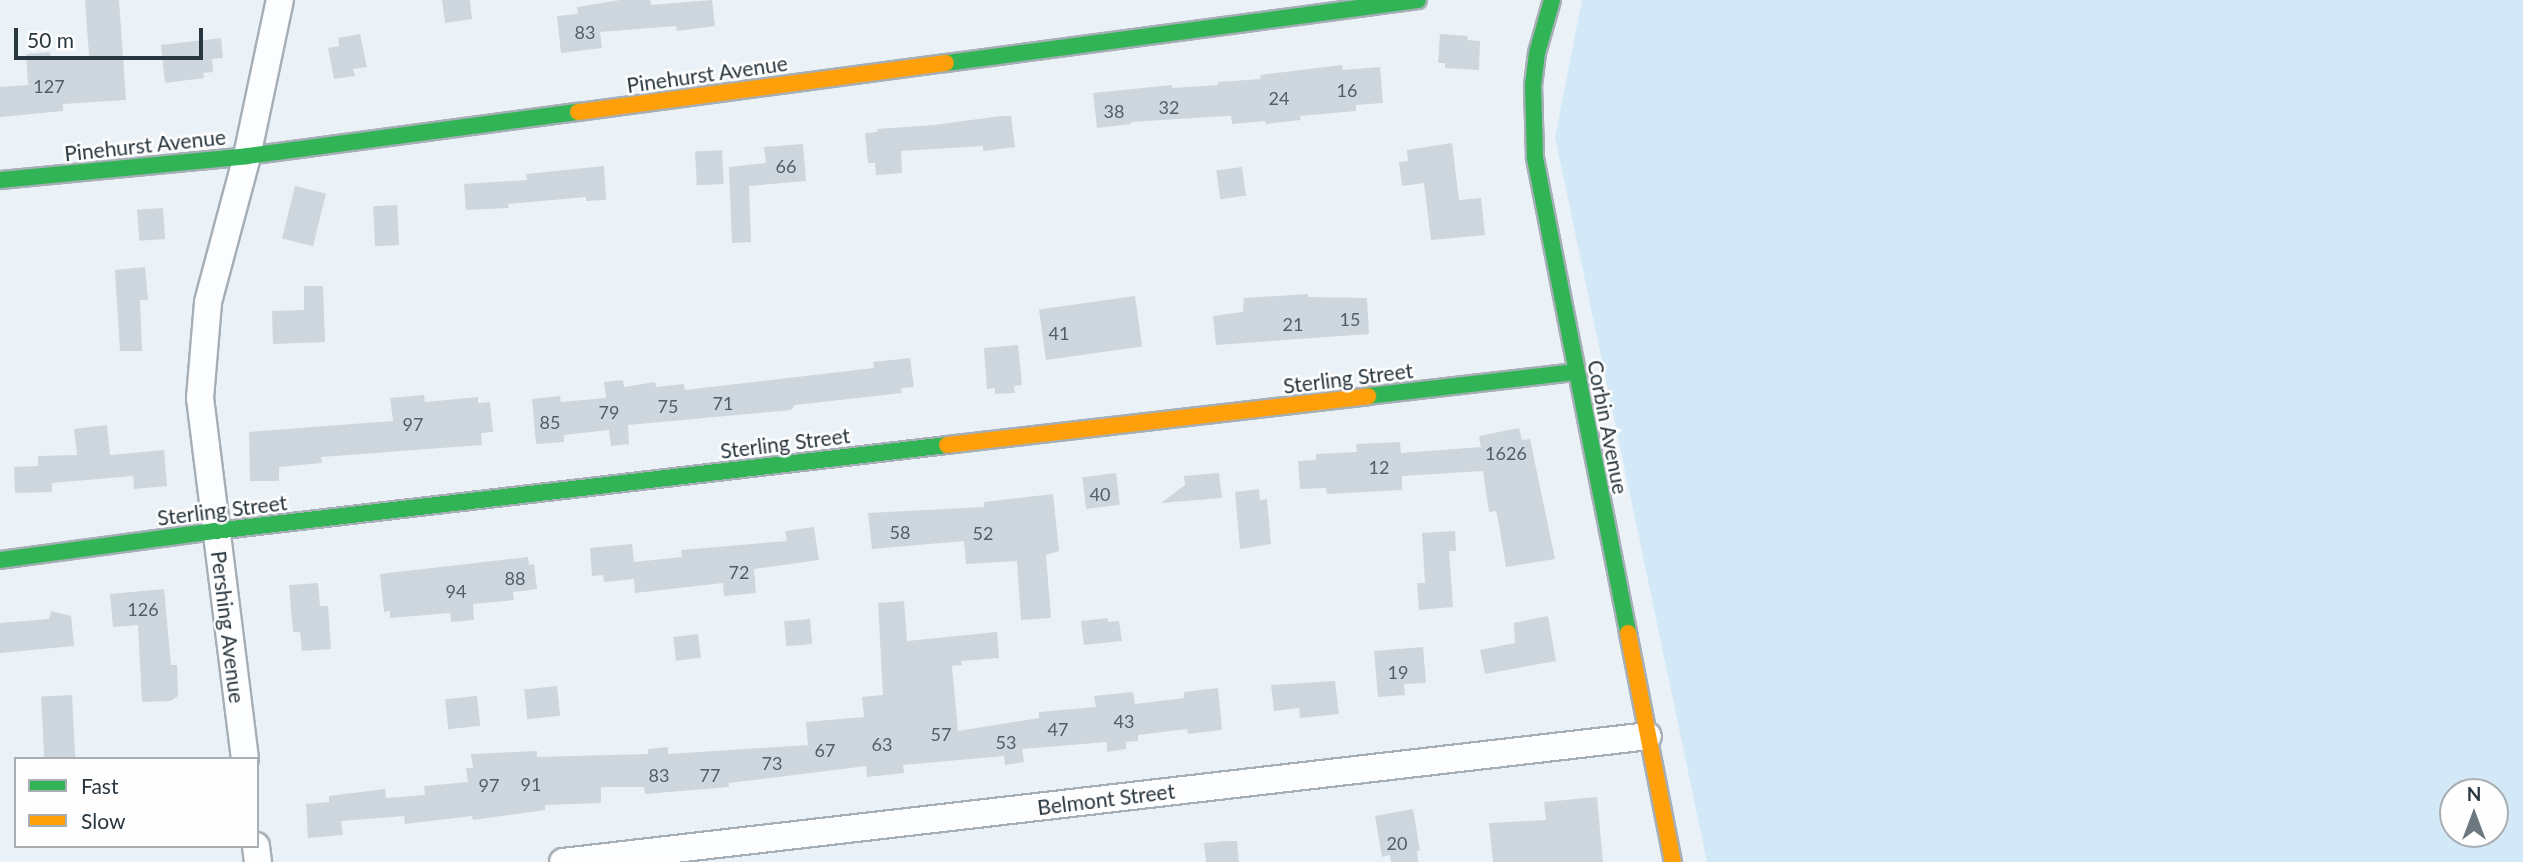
<!DOCTYPE html>
<html>
<head>
<meta charset="utf-8">
<style>
  body { margin:0 }
  #map { position:relative; width:2523px; height:862px; overflow:hidden; background:#ebf2f7; font-family:Lato,sans-serif }
  div>[style] { position:absolute }
  [style*='--x'] { left:calc(var(--x)*1px); top:calc(var(--y)*1px); width:calc(var(--w)*1px); rotate:calc(var(--a)*1deg) }
  .green>* { inset:0; background:#d3e9f8 }
  .building>* { inset:0; background:#ced7de; transform-origin:0 0 }
  .roads { filter:drop-shadow(2px 0 #a6afb6) drop-shadow(-2px 0 #a6afb6) drop-shadow(0 2px #a6afb6) drop-shadow(0 -2px #a6afb6) }
  .street>* { height:26px; margin:-13px; padding:0 13px; transform-origin:13px; border-radius:13px; background:#fcfdfe }
  .fast>* { height:16px; margin:-8px; padding:0 8px; transform-origin:8px; border-radius:8px; background:#30b455 }
  .slow>* { height:16px; margin:-8px; padding:0 8px; transform-origin:8px; border-radius:8px; background:#ff9f0a }
  span { translate:-50% -50%; white-space:nowrap; text-align:center; line-height:1.15; -webkit-text-stroke:5px #fefefe; paint-order:stroke }
  .number-label { font-size:18px; color:#525e67 }
  .number-label span { -webkit-text-stroke-width:0 }
  .street-label { font-size:21px; color:#28363f }
  .legend { position:absolute; left:14px; top:757px; width:245px; height:91px; box-sizing:border-box; background:#fefefe; border:2px solid #a8aeb2; margin:0; padding:9px 12px; list-style:none; font-size:21px; color:#28363f }
  .legend li { display:flex; align-items:center; gap:14px; height:35px }
  .legend b { width:35px; border:2px solid #a8aeb2 }
  .north { position:absolute; left:2439px; top:778px; width:70px; height:70px; box-sizing:border-box; background:#fefefe; border:2px solid #a8aeb2; border-radius:50%; rotate:0deg; font-size:19px; font-weight:700; line-height:28px; text-align:center; color:#28363f }
  .north::after { content:''; display:block; margin:auto; width:24px; height:32px; background:#6c787f; clip-path:polygon(50% 0,100% 100%,50% 72%,0 100%) }
  .scale { position:absolute; left:14px; top:28px; width:189px; height:32px; box-sizing:border-box; border:4px solid #28363f; border-top:0; padding-left:9px; font-size:21px; line-height:24px; white-space:nowrap; color:#28363f; -webkit-text-stroke:5px #fefefe; paint-order:stroke }
</style>
</head>
<body>
<div id="map">
  <div class="green">
    <i style="clip-path:polygon(evenodd,1582px 0,2523px 0,2523px 862px,1707px 862px,1555px 137px,1582px 0,2453px 792px,2495px 792px,2495px 834px,2453px 834px,2453px 792px)"></i>
  </div>
  <div class="building">
    <i style="clip-path:polygon(85px 0,119px 0,126px 100px,63px 104px,63px 111px,0 117px,0 87px,28px 85px,26px 54px,50px 52px,51px 60px,89px 56px)"></i>
    <i style="clip-path:polygon(442px 0,470px 0,472px 19px,445px 23px)"></i>
    <i style="clip-path:polygon(620px 0,650px 0,651px 5px,712px 0,715px 26px,677px 31px,676px 26px,600px 32px,602px 48px,561px 53px,557px 16px,578px 14px,577px 7px)"></i>
    <i style="clip-path:polygon(360px 34px,367px 67px,353px 69px,355px 76px,334px 79px,328px 48px,339px 46px,338px 38px)"></i>
    <i style="clip-path:polygon(1440px 34px,1468px 36px,1467px 40px,1480px 41px,1479px 70px,1445px 68px,1445px 63px,1438px 63px)"></i>
    <i style="clip-path:polygon(221px 38px,223px 58px,212px 59px,213px 72px,203px 73px,204px 78px,165px 83px,161px 45px)"></i>
    <i style="clip-path:polygon(1342px 65px,1343px 70px,1380px 67px,1383px 103px,1356px 105px,1356px 111px,1300px 116px,1301px 120px,1266px 124px,1265px 121px,1232px 124px,1231px 116px,1209px 117px,1131px 122px,1131px 124px,1097px 128px,1093px 93px,1172px 85px,1172px 88px,1218px 85px,1218px 82px,1261px 79px,1260px 75px)"></i>
    <i style="clip-path:polygon(1001px 116px,1011px 116px,1015px 147px,983px 151px,983px 146px,901px 151px,902px 173px,876px 175px,875px 163px,868px 163px,865px 133px,877px 132px,877px 129px,934px 125px)"></i>
    <i style="clip-path:polygon(1452px 143px,1459px 200px,1481px 198px,1485px 235px,1431px 240px,1424px 183px,1402px 186px,1399px 162px,1408px 161px,1407px 150px)"></i>
    <i style="clip-path:polygon(803px 144px,806px 181px,749px 186px,751px 242px,732px 243px,729px 167px,766px 163px,764px 147px)"></i>
    <i style="left:722px;top:150px;width:34px;height:27px;rotate:87deg"></i>
    <i style="clip-path:polygon(604px 166px,606px 200px,586px 201px,586px 197px,508px 204px,509px 208px,466px 210px,464px 184px,527px 180px,526px 174px)"></i>
    <i style="left:1242px;top:167px;width:29px;height:26px;rotate:82deg"></i>
    <i style="left:295px;top:186px;width:32px;height:54px;rotate:14deg"></i>
    <i style="left:397px;top:205px;width:40px;height:24px;rotate:87deg"></i>
    <i style="left:163px;top:208px;width:31px;height:26px;rotate:86deg"></i>
    <i style="clip-path:polygon(145px 267px,148px 300px,140px 300px,142px 351px,120px 351px,115px 270px)"></i>
    <i style="clip-path:polygon(304px 286px,323px 286px,325px 342px,273px 344px,272px 311px,304px 310px)"></i>
    <i style="clip-path:polygon(1308px 294px,1308px 297px,1367px 298px,1369px 334px,1216px 345px,1213px 316px,1243px 312px,1244px 298px)"></i>
    <i style="left:1135px;top:296px;width:51px;height:97px;rotate:82deg"></i>
    <i style="clip-path:polygon(1018px 345px,1022px 385px,1014px 386px,1015px 393px,995px 394px,995px 388px,987px 389px,984px 348px)"></i>
    <i style="clip-path:polygon(910px 358px,914px 387px,901px 388px,902px 393px,795px 405px,791px 410px,628px 425px,629px 444px,611px 446px,609px 430px,564px 435px,564px 442px,536px 444px,532px 399px,560px 396px,561px 402px,606px 398px,604px 382px,623px 380px,624px 387px,655px 382px,656px 387px,684px 384px,685px 390px,874px 368px,873px 362px)"></i>
    <i style="clip-path:polygon(424px 395px,425px 402px,478px 397px,478px 403px,490px 402px,493px 432px,481px 433px,482px 445px,321px 457px,322px 463px,279px 467px,279px 481px,250px 481px,249px 432px,393px 421px,390px 398px)"></i>
    <i style="clip-path:polygon(107px 425px,110px 455px,164px 450px,167px 486px,134px 489px,133px 476px,52px 483px,52px 492px,15px 493px,14px 467px,38px 466px,38px 456px,77px 455px,74px 429px)"></i>
    <i style="clip-path:polygon(1519px 428px,1522px 440px,1530px 439px,1555px 559px,1506px 567px,1498px 519px,1496px 511px,1489px 512px,1483px 471px,1402px 476px,1402px 490px,1327px 494px,1326px 488px,1300px 489px,1298px 461px,1316px 460px,1316px 454px,1357px 452px,1356px 444px,1400px 442px,1401px 453px,1481px 447px,1479px 436px)"></i>
    <i style="left:1116px;top:473px;width:32px;height:34px;rotate:83deg"></i>
    <i style="clip-path:polygon(1219px 473px,1222px 498px,1161px 503px,1185px 485px,1184px 476px)"></i>
    <i style="clip-path:polygon(1259px 489px,1260px 500px,1267px 499px,1271px 544px,1240px 549px,1235px 492px)"></i>
    <i style="clip-path:polygon(1053px 494px,1059px 551px,1046px 555px,1051px 618px,1021px 620px,1017px 561px,966px 564px,964px 541px,872px 549px,868px 513px,984px 507px,984px 502px)"></i>
    <i style="clip-path:polygon(814px 527px,819px 560px,754px 569px,756px 593px,724px 596px,723px 583px,635px 593px,634px 579px,604px 582px,603px 575px,592px 576px,590px 548px,632px 544px,634px 562px,682px 557px,681px 550px,787px 541px,785px 531px)"></i>
    <i style="clip-path:polygon(1455px 531px,1456px 551px,1449px 551px,1453px 607px,1419px 610px,1417px 583px,1425px 583px,1422px 533px)"></i>
    <i style="clip-path:polygon(528px 557px,529px 565px,534px 564px,537px 589px,513px 592px,514px 600px,473px 604px,474px 620px,451px 622px,450px 613px,390px 618px,390px 611px,384px 612px,380px 574px)"></i>
    <i style="clip-path:polygon(318px 583px,320px 606px,328px 606px,331px 649px,302px 651px,300px 632px,293px 632px,289px 585px)"></i>
    <i style="clip-path:polygon(164px 589px,171px 665px,177px 665px,178px 696px,171px 701px,142px 702px,138px 625px,113px 627px,110px 594px)"></i>
    <i style="clip-path:polygon(904px 601px,907px 641px,997px 632px,999px 658px,961px 661px,962px 665px,952px 666px,958px 731px,1039px 718px,1039px 712px,1096px 707px,1094px 696px,1133px 692px,1135px 704px,1184px 698px,1184px 692px,1218px 688px,1222px 730px,1188px 734px,1187px 729px,1138px 735px,1138px 741px,1126px 742px,1126px 749px,1107px 752px,1107px 742px,1022px 749px,1024px 762px,1005px 765px,1004px 756px,903px 765px,904px 773px,867px 777px,866px 766px,729px 783px,729px 787px,645px 794px,644px 787px,601px 787px,601px 803px,545px 805px,545px 810px,473px 820px,472px 816px,405px 824px,404px 816px,341px 821px,343px 835px,308px 838px,306px 804px,329px 802px,329px 796px,385px 789px,386px 798px,425px 795px,424px 786px,468px 782px,466px 768px,473px 768px,471px 754px,537px 751px,537px 757px,648px 754px,648px 749px,668px 747px,668px 754px,808px 745px,806px 722px,864px 717px,862px 697px,883px 695px,878px 603px)"></i>
    <i style="clip-path:polygon(51px 611px,71px 616px,74px 646px,0 653px,0 623px,49px 619px)"></i>
    <i style="clip-path:polygon(1548px 616px,1556px 661px,1485px 674px,1480px 650px,1515px 643px,1514px 623px)"></i>
    <i style="clip-path:polygon(1108px 618px,1108px 622px,1119px 621px,1122px 641px,1084px 645px,1081px 621px)"></i>
    <i style="left:810px;top:619px;width:25px;height:26px;rotate:85deg"></i>
    <i style="left:698px;top:634px;width:24px;height:25px;rotate:83deg"></i>
    <i style="clip-path:polygon(1423px 647px,1426px 683px,1404px 684px,1405px 695px,1378px 697px,1374px 651px)"></i>
    <i style="clip-path:polygon(1335px 681px,1339px 714px,1300px 718px,1299px 708px,1274px 711px,1271px 685px)"></i>
    <i style="left:557px;top:686px;width:30px;height:33px;rotate:84deg"></i>
    <i style="left:72px;top:695px;width:64px;height:31px;rotate:87deg"></i>
    <i style="left:477px;top:696px;width:30px;height:32px;rotate:84deg"></i>
    <i style="clip-path:polygon(1597px 797px,1603px 862px,1493px 862px,1489px 823px,1546px 820px,1544px 802px)"></i>
    <i style="clip-path:polygon(1413px 809px,1420px 851px,1417px 851px,1418px 862px,1391px 862px,1390px 855px,1382px 857px,1375px 816px)"></i>
    <i style="clip-path:polygon(1228px 841px,1237px 841px,1239px 862px,1206px 862px,1204px 843px)"></i>
  </div>
  <div class="roads">
    <div class="street">
      <i style="--x:245;--y:759;--w:364;--a:-97.1"></i>
      <i style="--x:200;--y:398;--w:96;--a:-85.2"></i>
      <i style="--x:208;--y:302;--w:151;--a:-75"></i>
      <i style="--x:247;--y:156;--w:159;--a:-78.1"></i>
      <i style="--x:256;--y:846;--w:16;--a:83"></i>
      <i style="--x:563;--y:862;--w:1092;--a:-6.62"></i>
    </div>
    <div class="fast">
      <i style="--x:1552;--y:0;--w:55;--a:105.8"></i>
      <i style="--x:1537;--y:53;--w:32;--a:97"></i>
      <i style="--x:1533;--y:85;--w:73;--a:88.4"></i>
      <i style="--x:1535;--y:158;--w:484;--a:78.9"></i>
      <i style="--x:946;--y:63;--w:476;--a:-7.6"></i>
      <i style="--x:0;--y:180;--w:248;--a:-5.5"></i>
      <i style="--x:247;--y:156;--w:334;--a:-7.6"></i>
      <i style="--x:1368;--y:396;--w:208;--a:-6.6"></i>
      <i style="--x:0;--y:560;--w:217;--a:-7.7"></i>
      <i style="--x:215;--y:531;--w:737;--a:-6.7"></i>
    </div>
    <div class="slow">
      <i style="--x:578;--y:112;--w:371;--a:-7.6"></i>
      <i style="--x:947;--y:445;--w:424;--a:-6.6"></i>
      <i style="--x:1628;--y:633;--w:233;--a:78.9"></i>
    </div>
  </div>
  <div class="number-label">
    <span style="left:585px;top:32px">83</span>
    <span style="left:49px;top:86px">127</span>
    <span style="left:1347px;top:90px">16</span>
    <span style="left:1279px;top:98px">24</span>
    <span style="left:1169px;top:107px">32</span>
    <span style="left:1114px;top:111px">38</span>
    <span style="left:786px;top:166px">66</span>
    <span style="left:1350px;top:319px">15</span>
    <span style="left:1293px;top:324px">21</span>
    <span style="left:1059px;top:333px">41</span>
    <span style="left:723px;top:403px">71</span>
    <span style="left:668px;top:406px">75</span>
    <span style="left:609px;top:412px">79</span>
    <span style="left:550px;top:422px">85</span>
    <span style="left:413px;top:424px">97</span>
    <span style="left:1506px;top:453px">1626</span>
    <span style="left:1379px;top:467px">12</span>
    <span style="left:1100px;top:494px">40</span>
    <span style="left:900px;top:532px">58</span>
    <span style="left:983px;top:533px">52</span>
    <span style="left:739px;top:572px">72</span>
    <span style="left:515px;top:578px">88</span>
    <span style="left:456px;top:591px">94</span>
    <span style="left:143px;top:609px">126</span>
    <span style="left:1398px;top:672px">19</span>
    <span style="left:1124px;top:721px">43</span>
    <span style="left:1058px;top:729px">47</span>
    <span style="left:941px;top:734px">57</span>
    <span style="left:1006px;top:742px">53</span>
    <span style="left:882px;top:744px">63</span>
    <span style="left:825px;top:750px">67</span>
    <span style="left:772px;top:763px">73</span>
    <span style="left:659px;top:775px">83</span>
    <span style="left:710px;top:775px">77</span>
    <span style="left:531px;top:784px">91</span>
    <span style="left:489px;top:785px">97</span>
    <span style="left:1397px;top:843px">20</span>
  </div>
  <div class="street-label">
    <span style="left:707px;top:74px;rotate:-8deg">Pinehurst Avenue</span>
    <span style="left:145px;top:145px;rotate:-6deg">Pinehurst Avenue</span>
    <span style="left:1348px;top:378px;rotate:-7deg">Sterling Street</span>
    <span style="left:1608px;top:427px;rotate:79deg">Corbin Avenue</span>
    <span style="left:785px;top:443px;rotate:-7deg">Sterling Street</span>
    <span style="left:222px;top:510px;rotate:-7deg">Sterling Street</span>
    <span style="left:228px;top:627px;rotate:83deg">Pershing Avenue</span>
    <span style="left:1106px;top:799px;rotate:-7deg">Belmont Street</span>
  </div>
  <ul class="legend">
  <li><b style="height:9px;background:#30b455"></b>Fast</li>
  <li><b style="height:9px;background:#ff9f0a"></b>Slow</li>
  </ul>
  <div class="north">N</div>
  <div class="scale">50 m</div>
</div>
</body>
</html>
